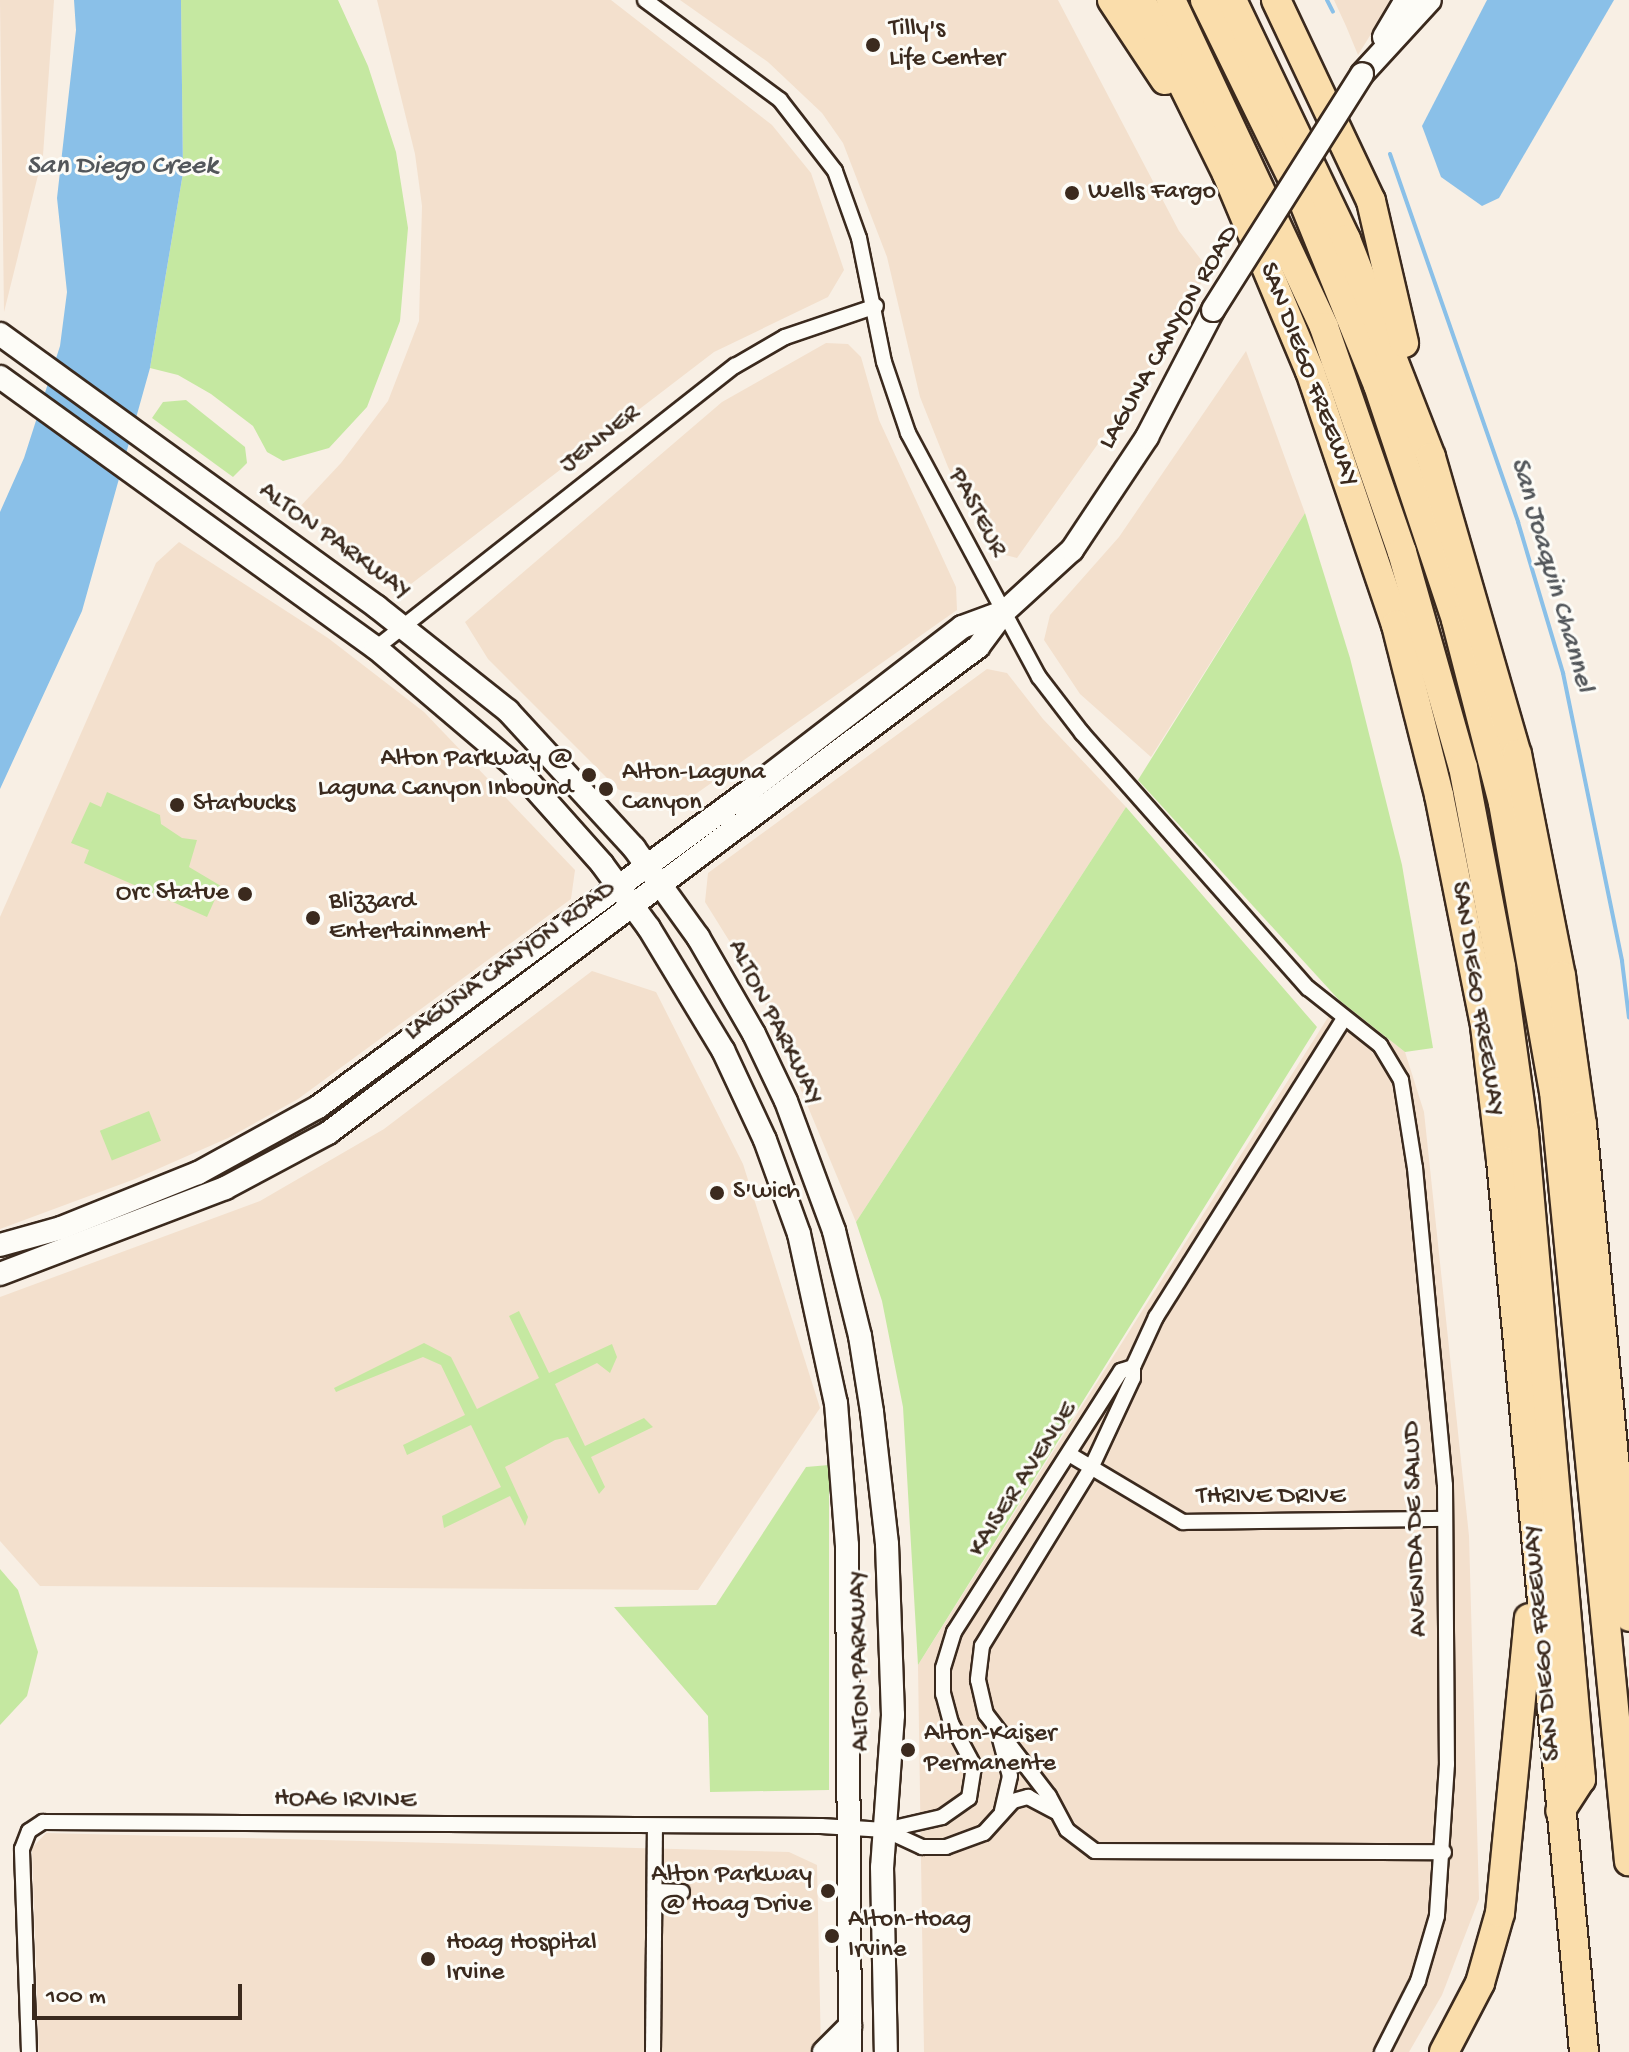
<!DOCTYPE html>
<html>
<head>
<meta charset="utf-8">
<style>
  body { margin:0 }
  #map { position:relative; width:1629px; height:2052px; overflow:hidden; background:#f8efe4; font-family:"Gochi Hand",sans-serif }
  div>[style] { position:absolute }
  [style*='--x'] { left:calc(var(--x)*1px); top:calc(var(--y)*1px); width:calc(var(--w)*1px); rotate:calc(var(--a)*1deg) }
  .built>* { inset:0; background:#f3e0cd }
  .green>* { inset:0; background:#c5e8a1; transform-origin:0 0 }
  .water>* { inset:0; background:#8ac0e8 }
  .stream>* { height:4px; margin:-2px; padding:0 2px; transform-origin:2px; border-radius:2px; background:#8ac0e8 }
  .roads { filter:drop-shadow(2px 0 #3b2a1e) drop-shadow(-2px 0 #3b2a1e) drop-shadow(0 2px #3b2a1e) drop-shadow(0 -2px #3b2a1e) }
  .street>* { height:14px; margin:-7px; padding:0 7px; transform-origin:7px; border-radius:7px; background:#fdfcf7 }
  .secondary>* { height:22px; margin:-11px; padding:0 11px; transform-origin:11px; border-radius:11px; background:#fdfcf7 }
  .highway>* { height:28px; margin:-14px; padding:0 14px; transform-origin:14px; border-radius:14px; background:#faddab }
  .bridges { filter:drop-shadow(2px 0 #3b2a1e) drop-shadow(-2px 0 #3b2a1e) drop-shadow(0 2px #3b2a1e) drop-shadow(0 -2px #3b2a1e) }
  .secondary-bridge>* { height:22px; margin:-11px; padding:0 11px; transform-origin:11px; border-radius:11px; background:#fdfcf7 }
  .dots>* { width:22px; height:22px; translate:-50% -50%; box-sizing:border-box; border:4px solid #fdfcf7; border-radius:50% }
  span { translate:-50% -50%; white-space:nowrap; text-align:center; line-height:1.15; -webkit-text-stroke:6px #fdfcf7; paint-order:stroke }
  .poi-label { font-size:26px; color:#3b2a1e }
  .left { translate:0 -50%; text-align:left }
  .right { translate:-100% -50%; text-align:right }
  .street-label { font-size:26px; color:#3b2a1e }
  .water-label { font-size:28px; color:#53575b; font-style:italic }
  .scale { position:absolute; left:32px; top:1984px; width:210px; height:36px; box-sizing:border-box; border:4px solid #3b2a1e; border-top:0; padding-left:10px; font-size:24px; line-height:28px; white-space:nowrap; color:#3b2a1e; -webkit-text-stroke:6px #fdfcf7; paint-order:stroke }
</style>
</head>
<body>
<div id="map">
  <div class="built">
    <i style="clip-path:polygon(0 0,54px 0,43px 155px,4px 312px)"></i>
    <i style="clip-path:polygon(377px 0,611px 0,772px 125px,811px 173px,844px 270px,828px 297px,714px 352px,411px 584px,296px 511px,341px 463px,388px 401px,419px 321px,422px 206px,415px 154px)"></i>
    <i style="clip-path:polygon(680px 0,1058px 0,1179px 231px,1209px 270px,1134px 393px,1017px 558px,990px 551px,948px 467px,920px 397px,887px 257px,843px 143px,822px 113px,768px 62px)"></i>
    <i style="clip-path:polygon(1334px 0,1392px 0,1358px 55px,1346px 26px)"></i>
    <i style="clip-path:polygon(826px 343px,848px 344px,861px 357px,879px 420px,956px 587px,957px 610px,690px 798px,619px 790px,488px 659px,465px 622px,722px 402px)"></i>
    <i style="clip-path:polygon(1246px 351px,1305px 513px,1151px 757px,1080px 694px,1044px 640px,1050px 615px,1119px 537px)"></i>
    <i style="clip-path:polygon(179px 542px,328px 638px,424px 712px,575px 870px,571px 899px,298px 1099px,228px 1138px,135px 1179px,0 1229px,0 917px,156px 563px)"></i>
    <i style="clip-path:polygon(987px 669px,1007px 673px,1043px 719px,1126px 807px,856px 1222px,758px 987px,705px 902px,708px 873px)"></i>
    <i style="clip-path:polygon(592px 971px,656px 992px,743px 1164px,820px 1408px,698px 1590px,40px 1586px,0 1541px,0 1297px,260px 1201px,384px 1129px)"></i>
    <i style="clip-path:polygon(1339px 1000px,1405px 1052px,1424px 1112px,1469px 1536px,1479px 1899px,1442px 1995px,1409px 2052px,924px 2052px,918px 1665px)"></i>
    <i style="clip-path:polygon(46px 1833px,789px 1852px,817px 1865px,821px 2052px,39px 2052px,32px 1848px)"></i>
  </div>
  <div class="green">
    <i style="clip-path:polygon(181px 0,338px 0,368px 66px,396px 152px,408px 228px,400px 321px,367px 407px,329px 448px,283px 461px,267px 452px,253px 426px,211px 394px,178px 375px,150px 368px,183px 173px)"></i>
    <i style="clip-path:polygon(186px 400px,245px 447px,247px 463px,233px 477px,152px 418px,163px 402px)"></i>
    <i style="clip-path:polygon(1305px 513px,1350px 658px,1402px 865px,1433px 1048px,1405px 1052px,1339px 1000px,1138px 780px)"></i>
    <i style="clip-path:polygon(107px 792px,160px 815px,161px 824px,182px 838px,197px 840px,189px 867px,221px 886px,207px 917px,84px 863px,89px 850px,71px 843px,90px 802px,101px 807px)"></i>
    <i style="clip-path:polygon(1126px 807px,1317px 1027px,918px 1665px,903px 1407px,882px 1301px,856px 1222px)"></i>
    <i style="left:149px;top:1111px;width:32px;height:53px;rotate:68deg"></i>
    <i style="clip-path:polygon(519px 1311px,549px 1373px,612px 1344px,617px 1357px,610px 1373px,597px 1363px,555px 1384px,585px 1446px,644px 1418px,653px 1427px,591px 1457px,605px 1487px,599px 1494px,568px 1437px,555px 1440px,505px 1467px,528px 1517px,525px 1526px,510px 1496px,444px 1528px,442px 1516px,501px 1487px,471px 1425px,407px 1455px,403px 1445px,465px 1415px,441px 1365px,423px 1357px,336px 1392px,334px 1388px,424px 1343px,451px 1357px,477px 1409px,539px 1378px,509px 1316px)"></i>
    <i style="clip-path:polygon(829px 1465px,829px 1790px,710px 1792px,708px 1716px,614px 1607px,716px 1605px,806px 1467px)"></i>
    <i style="clip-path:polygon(0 1569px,18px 1590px,38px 1652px,27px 1696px,0 1725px)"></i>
  </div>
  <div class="water">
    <i style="clip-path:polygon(74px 0,181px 0,183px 173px,150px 368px,82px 611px,0 789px,0 512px,24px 458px,60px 346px,67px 292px,57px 198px,76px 30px)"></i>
    <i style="clip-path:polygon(1487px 0,1614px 0,1499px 198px,1482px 206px,1441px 177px,1422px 126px)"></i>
  </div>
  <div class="stream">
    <i style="--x:1327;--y:0;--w:13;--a:63"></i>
    <i style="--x:1390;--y:154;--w:390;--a:70.8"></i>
    <i style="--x:1518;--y:522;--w:158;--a:73.4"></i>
    <i style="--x:1563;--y:673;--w:294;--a:78.4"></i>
    <i style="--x:1622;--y:961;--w:57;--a:83"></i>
  </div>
  <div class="roads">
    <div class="street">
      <i style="--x:645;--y:0;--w:168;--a:36.5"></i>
      <i style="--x:780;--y:100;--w:90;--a:52.2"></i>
      <i style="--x:835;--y:171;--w:71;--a:70.3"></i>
      <i style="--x:859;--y:238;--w:126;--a:78.6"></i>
      <i style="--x:884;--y:362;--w:75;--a:71.3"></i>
      <i style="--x:908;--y:433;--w:277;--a:61.8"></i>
      <i style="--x:1039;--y:677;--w:71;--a:52.5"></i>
      <i style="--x:1082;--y:733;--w:341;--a:48.5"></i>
      <i style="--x:1308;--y:988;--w:92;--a:38.4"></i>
      <i style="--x:1380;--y:1045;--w:41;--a:59"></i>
      <i style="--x:1401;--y:1080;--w:89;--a:81"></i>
      <i style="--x:1415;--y:1168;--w:318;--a:84.6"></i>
      <i style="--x:1445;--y:1485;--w:279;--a:89.6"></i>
      <i style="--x:1447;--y:1764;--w:152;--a:93.8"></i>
      <i style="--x:1437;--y:1916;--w:68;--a:106.3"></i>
      <i style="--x:1418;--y:1981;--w:80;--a:116.9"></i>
      <i style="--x:376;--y:648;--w:457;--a:-38.2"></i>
      <i style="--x:735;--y:366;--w:58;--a:-30.1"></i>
      <i style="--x:785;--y:337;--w:96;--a:-18.8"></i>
      <i style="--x:1133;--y:1367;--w:11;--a:90"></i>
      <i style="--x:1133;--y:1378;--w:99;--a:115"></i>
      <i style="--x:1091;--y:1468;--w:209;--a:121.5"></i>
      <i style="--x:982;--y:1646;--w:34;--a:97"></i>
      <i style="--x:978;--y:1680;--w:35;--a:77"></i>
      <i style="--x:986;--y:1714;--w:103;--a:52.5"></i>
      <i style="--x:1049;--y:1796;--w:38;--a:62"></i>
      <i style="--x:1067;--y:1830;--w:35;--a:37"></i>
      <i style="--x:1095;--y:1851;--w:349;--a:0.2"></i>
      <i style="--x:1069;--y:1454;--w:133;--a:30.8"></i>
      <i style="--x:1183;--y:1522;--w:262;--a:-0.7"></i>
      <i style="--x:1000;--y:1739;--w:38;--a:75"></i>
      <i style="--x:1010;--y:1776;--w:36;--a:103"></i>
      <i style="--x:885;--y:1830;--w:58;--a:-12.8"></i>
      <i style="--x:942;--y:1817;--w:33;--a:-35"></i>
      <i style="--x:969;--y:1798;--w:32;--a:-81"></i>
      <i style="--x:974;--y:1766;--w:49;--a:-118.1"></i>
      <i style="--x:951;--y:1723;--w:30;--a:-105"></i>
      <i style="--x:943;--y:1694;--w:26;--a:-90"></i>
      <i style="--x:943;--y:1668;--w:38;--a:-73"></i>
      <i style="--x:954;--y:1632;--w:310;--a:-57.4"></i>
      <i style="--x:1121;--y:1371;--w:13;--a:-18"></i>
      <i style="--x:1133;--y:1367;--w:55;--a:-65.3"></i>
      <i style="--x:1156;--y:1317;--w:352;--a:-57.8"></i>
      <i style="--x:655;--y:1891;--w:27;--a:2"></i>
      <i style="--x:29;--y:2052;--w:203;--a:-92"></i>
      <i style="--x:22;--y:1849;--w:19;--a:-69"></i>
      <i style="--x:29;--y:1831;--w:17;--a:-33"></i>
      <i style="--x:43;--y:1822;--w:778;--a:0.29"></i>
      <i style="--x:821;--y:1826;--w:64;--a:3.6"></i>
      <i style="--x:885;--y:1830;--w:41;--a:24.7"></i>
      <i style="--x:922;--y:1847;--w:24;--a:0"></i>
      <i style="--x:946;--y:1847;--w:40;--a:-20.2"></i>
      <i style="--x:984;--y:1833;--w:43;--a:-47.8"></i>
      <i style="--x:1013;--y:1801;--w:16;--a:-15"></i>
      <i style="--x:1028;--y:1797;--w:30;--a:28"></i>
      <i style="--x:653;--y:2052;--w:225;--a:-89.5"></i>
    </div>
    <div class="secondary">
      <i style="--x:1384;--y:37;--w:43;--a:-59.3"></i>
      <i style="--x:1362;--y:74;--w:100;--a:-47.4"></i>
      <i style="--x:0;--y:334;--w:465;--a:35.9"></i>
      <i style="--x:377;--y:607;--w:167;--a:38.4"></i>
      <i style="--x:508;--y:711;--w:186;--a:47.4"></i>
      <i style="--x:634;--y:848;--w:110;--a:54.3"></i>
      <i style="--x:698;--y:937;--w:112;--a:60"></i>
      <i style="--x:754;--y:1034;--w:74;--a:64.5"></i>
      <i style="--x:786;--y:1101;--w:139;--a:69.7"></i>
      <i style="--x:834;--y:1231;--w:108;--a:76.1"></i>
      <i style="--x:860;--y:1336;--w:77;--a:81"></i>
      <i style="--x:872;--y:1412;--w:133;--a:83.5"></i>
      <i style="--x:887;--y:1544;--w:171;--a:88"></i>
      <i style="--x:893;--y:1715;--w:152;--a:94.1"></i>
      <i style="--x:882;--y:1867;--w:185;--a:88.8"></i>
      <i style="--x:0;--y:377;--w:463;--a:35.8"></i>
      <i style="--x:376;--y:648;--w:180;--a:40.3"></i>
      <i style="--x:513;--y:764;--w:134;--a:48.3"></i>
      <i style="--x:602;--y:864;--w:79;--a:53.7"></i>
      <i style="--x:649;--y:928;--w:143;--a:58.8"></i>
      <i style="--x:723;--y:1050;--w:99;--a:65"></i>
      <i style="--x:765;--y:1140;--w:100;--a:70.1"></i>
      <i style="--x:799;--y:1234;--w:173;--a:77.7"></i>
      <i style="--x:836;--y:1403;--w:142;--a:85.6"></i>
      <i style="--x:847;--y:1545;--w:507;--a:89.66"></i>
      <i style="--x:0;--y:1245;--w:63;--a:-15.6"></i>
      <i style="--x:61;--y:1228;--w:148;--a:-21.9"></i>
      <i style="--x:198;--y:1173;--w:137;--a:-28.8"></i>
      <i style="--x:318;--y:1107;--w:539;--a:-36.25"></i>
      <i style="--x:753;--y:788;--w:264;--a:-37.6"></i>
      <i style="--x:962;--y:627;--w:44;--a:-20.1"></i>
      <i style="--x:0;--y:1274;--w:241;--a:-20.9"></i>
      <i style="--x:225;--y:1188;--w:117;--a:-28.1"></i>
      <i style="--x:328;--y:1133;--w:812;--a:-36.79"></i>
      <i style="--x:978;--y:647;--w:44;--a:-53.4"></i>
      <i style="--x:1004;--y:612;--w:92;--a:-42.4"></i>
      <i style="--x:1072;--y:550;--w:136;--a:-56.4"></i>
      <i style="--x:1147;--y:437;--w:143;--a:-62.5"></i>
      <i style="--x:824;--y:2052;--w:37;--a:-45"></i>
    </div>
    <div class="highway">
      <i style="--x:1112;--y:0;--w:96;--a:56.5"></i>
      <i style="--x:1141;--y:0;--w:194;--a:63.7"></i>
      <i style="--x:1227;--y:174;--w:214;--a:67.2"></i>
      <i style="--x:1310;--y:371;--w:268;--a:71.3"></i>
      <i style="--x:1396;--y:625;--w:175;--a:75.8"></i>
      <i style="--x:1439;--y:795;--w:236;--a:78.7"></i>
      <i style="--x:1485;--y:1026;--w:135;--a:83.2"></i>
      <i style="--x:1501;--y:1160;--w:896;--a:84.68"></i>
      <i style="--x:1171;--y:0;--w:361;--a:64.9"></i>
      <i style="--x:1324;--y:327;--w:238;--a:70.9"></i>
      <i style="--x:1402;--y:552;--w:223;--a:74.2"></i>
      <i style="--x:1463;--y:767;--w:204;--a:79.2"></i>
      <i style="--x:1501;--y:967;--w:168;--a:82.1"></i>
      <i style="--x:1524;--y:1133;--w:649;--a:84.96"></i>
      <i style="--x:1581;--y:1779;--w:38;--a:123"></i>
      <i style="--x:1205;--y:0;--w:220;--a:63.9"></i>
      <i style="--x:1302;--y:198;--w:202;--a:67.9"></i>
      <i style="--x:1378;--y:385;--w:248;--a:71.6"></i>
      <i style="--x:1456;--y:620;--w:189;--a:75.6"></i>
      <i style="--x:1503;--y:803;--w:292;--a:80"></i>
      <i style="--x:1554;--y:1091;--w:774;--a:84.44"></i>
      <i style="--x:1232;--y:0;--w:265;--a:64.5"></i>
      <i style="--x:1346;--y:239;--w:234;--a:68.7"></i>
      <i style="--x:1431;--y:457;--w:309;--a:73.9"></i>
      <i style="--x:1517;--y:754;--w:226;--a:78.8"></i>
      <i style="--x:1561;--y:976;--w:150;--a:82"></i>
      <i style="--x:1582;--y:1125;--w:494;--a:84.5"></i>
      <i style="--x:1276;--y:0;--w:222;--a:64.7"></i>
      <i style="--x:1371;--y:201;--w:146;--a:76.9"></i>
      <i style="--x:1444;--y:2052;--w:78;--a:-62.4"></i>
      <i style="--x:1480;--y:1983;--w:73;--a:-74.1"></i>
      <i style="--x:1500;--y:1913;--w:296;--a:-84.4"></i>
    </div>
  </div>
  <div class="bridges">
    <div class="secondary-bridge">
      <i style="--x:1213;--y:310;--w:279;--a:-57.7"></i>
    </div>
  </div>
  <div class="dots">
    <i style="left:873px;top:45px;background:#3b2a1e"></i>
    <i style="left:1072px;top:193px;background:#3b2a1e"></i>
    <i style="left:589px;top:775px;background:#3b2a1e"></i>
    <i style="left:606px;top:789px;background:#3b2a1e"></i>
    <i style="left:177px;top:805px;background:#3b2a1e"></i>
    <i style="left:245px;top:894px;background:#3b2a1e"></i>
    <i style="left:313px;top:918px;background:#3b2a1e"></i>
    <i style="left:717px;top:1193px;background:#3b2a1e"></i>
    <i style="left:908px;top:1750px;background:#3b2a1e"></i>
    <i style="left:828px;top:1891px;background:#3b2a1e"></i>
    <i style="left:832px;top:1936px;background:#3b2a1e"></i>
    <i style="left:428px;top:1959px;background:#3b2a1e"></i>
  </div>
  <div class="poi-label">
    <span class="left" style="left:889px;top:45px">Tilly's<br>Life Center</span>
    <span class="left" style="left:1088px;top:193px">Wells Fargo</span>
    <span class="right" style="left:573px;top:775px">Alton Parkway @<br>Laguna Canyon Inbound</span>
    <span class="left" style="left:622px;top:789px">Alton-Laguna<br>Canyon</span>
    <span class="left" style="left:193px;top:805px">Starbucks</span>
    <span class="right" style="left:229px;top:894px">Orc Statue</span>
    <span class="left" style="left:329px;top:918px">Blizzard<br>Entertainment</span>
    <span class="left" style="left:733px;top:1193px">S'wich</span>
    <span class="left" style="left:924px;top:1750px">Alton-Kaiser<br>Permanente</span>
    <span class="right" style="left:812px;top:1891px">Alton Parkway<br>@ Hoag Drive</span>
    <span class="left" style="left:848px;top:1936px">Alton-Hoag<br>Irvine</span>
    <span class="left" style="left:446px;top:1959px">Hoag Hospital<br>Irvine</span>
  </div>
  <div class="street-label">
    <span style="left:1170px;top:338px;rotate:-60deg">LAGUNA CANYON ROAD</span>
    <span style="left:1308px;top:375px;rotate:69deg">SAN DIEGO FREEWAY</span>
    <span style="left:601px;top:440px;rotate:-38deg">JENNER</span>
    <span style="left:976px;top:513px;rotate:62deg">PASTEUR</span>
    <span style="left:334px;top:542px;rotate:36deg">ALTON PARKWAY</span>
    <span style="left:511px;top:962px;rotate:-36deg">LAGUNA CANYON ROAD</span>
    <span style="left:1476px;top:999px;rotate:81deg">SAN DIEGO FREEWAY</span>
    <span style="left:774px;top:1023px;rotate:63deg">ALTON PARKWAY</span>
    <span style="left:1024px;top:1480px;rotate:-57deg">KAISER AVENUE</span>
    <span style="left:1271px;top:1498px">THRIVE DRIVE</span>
    <span style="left:1417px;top:1529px;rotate:-92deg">AVENIDA DE SALUD</span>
    <span style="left:1544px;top:1643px;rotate:-95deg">SAN DIEGO FREEWAY</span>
    <span style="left:861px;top:1661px;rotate:-91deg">ALTON PARKWAY</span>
    <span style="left:345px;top:1801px;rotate:1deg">HOAG IRVINE</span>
  </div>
  <div class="water-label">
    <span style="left:122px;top:167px">San Diego Creek</span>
    <span style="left:1551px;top:575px;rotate:74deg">San Joaquin Channel</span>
  </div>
  <div class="scale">100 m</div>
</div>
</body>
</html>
